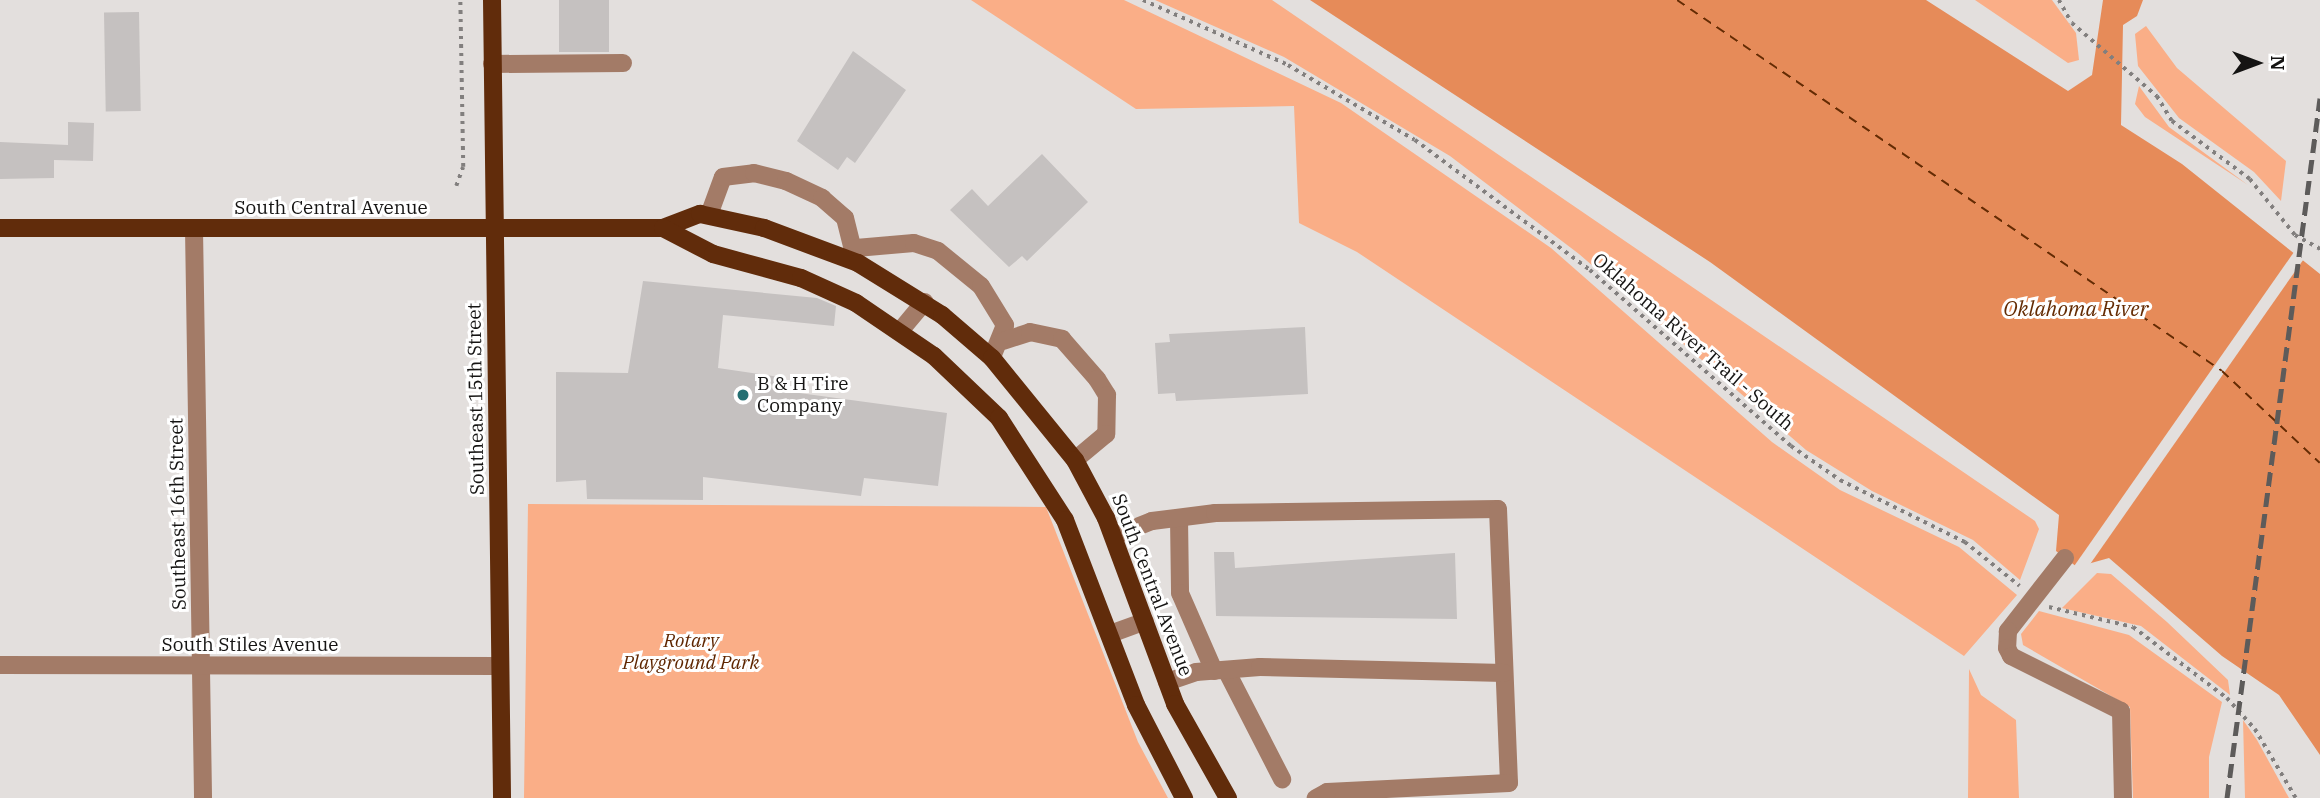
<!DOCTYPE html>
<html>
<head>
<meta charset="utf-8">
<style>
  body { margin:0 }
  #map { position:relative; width:2320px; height:798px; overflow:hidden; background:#e3dfdd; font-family:"IBM Plex Serif",serif }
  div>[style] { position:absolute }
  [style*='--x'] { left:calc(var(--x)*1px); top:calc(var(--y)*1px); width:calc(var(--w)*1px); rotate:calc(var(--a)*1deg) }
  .green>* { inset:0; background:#faae87 }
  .water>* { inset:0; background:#e68b59 }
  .pier>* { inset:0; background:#e3dfdd; transform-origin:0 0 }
  .ferry>* { height:2px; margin-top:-1px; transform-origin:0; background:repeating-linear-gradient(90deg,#642b03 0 9px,transparent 0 16px) }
  .building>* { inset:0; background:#c5c1c0; transform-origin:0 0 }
  .path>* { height:3.5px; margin-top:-1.75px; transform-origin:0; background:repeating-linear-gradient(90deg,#827f7e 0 3.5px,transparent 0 8.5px) }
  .minor>* { height:18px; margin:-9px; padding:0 9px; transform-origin:9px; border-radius:9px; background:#a37b67 }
  .major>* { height:18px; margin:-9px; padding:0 9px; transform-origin:9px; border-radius:9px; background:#612c0b }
  .rail>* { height:5px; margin-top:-2.5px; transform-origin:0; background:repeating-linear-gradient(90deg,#5d5b5a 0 14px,transparent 0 21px) }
  .dots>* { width:19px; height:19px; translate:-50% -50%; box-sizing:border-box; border:4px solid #fff; border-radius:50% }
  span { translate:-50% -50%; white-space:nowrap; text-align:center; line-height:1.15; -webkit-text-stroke:6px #fff; paint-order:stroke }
  .street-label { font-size:19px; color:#151413 }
  .poi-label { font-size:19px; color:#151413 }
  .left { translate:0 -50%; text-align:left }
  .park-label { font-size:19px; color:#5f2600; font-style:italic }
  .water-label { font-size:21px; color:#642b03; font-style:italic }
  .north { position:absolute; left:2222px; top:28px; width:70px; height:70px; -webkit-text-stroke:5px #fff; paint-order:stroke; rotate:90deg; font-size:19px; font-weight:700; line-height:28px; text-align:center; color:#151413 }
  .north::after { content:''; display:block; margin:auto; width:24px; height:32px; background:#151413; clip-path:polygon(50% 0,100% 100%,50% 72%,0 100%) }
</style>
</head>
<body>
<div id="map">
  <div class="green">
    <i style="clip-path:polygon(971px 0,1124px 0,1341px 103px,1551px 248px,1772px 442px,1840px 490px,1959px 547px,2017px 595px,1964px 656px,1357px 252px,1299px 223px,1294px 106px,1136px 109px)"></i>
    <i style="clip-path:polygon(1155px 0,1272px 0,2035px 521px,2039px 529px,2020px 580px,1973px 540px,1872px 491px,1806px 450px,1579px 254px,1450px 156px,1284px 57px)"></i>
    <i style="clip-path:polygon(1975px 0,2052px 0,2076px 33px,2079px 60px,2068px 63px)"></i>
    <i style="clip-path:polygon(2146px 26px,2177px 68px,2286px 161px,2281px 201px,2254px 172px,2179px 118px,2138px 66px,2135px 34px)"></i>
    <i style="clip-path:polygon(2139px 86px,2169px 127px,2248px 185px,2145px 117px,2135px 104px)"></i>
    <i style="clip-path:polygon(528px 504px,1046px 507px,1138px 742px,1168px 798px,524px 798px)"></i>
    <i style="clip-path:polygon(2097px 573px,2111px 574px,2167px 622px,2228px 680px,2230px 695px,2141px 626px,2062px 608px)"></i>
    <i style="clip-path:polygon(2039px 611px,2129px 635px,2222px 702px,2209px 757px,2209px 798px,2133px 798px,2130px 707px,2023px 645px,2021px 634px)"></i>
    <i style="clip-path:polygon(1969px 669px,1981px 695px,2016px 720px,2019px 798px,1968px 798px)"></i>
    <i style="clip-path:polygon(2243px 720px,2257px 740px,2289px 798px,2245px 798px)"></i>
  </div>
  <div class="water">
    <i style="clip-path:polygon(1310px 0,1926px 0,2068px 91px,2092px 75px,2103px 0,2143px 0,2137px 16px,2123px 25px,2121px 125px,2182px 164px,2320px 274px,2320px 755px,2279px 695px,2222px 656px,2109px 558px,2077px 567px,2056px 551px,2059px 515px,1710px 262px)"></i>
  </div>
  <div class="pier">
    <i style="left:2294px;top:252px;width:12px;height:422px;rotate:35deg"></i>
  </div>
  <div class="ferry">
    <i style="--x:1677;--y:0;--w:659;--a:34.24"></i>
    <i style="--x:2222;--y:371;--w:134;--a:43.2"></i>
  </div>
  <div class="building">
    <i style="left:559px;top:0;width:50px;height:52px"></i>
    <i style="left:139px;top:12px;width:99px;height:35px;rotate:89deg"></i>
    <i style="clip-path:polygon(853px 51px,906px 90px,855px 163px,847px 157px,838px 170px,797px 141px)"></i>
    <i style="clip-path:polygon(68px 122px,94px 123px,93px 161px,54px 160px,54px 178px,0 179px,0 142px,68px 145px)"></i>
    <i style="clip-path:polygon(1042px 154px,1088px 202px,1027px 261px,1022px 256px,1009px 267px,950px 210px,972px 189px,988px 206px)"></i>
    <i style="clip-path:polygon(643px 281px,817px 298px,836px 306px,834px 326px,723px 315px,718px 368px,780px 377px,777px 390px,947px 413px,938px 486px,864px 478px,861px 496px,703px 477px,703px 500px,587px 499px,586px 480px,556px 482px,556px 372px,628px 373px)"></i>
    <i style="clip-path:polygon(1305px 327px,1308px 394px,1176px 401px,1175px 393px,1158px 394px,1155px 343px,1170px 342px,1169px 334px)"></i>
    <i style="clip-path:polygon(1214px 552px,1234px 552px,1235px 568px,1455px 553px,1457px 619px,1216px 616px)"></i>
  </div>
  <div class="path">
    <i style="--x:1143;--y:0;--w:159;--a:24.1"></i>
    <i style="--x:1288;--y:65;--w:147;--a:30.6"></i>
    <i style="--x:1415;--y:140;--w:218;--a:36.6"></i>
    <i style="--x:1590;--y:270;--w:267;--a:41.2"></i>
    <i style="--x:1791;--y:446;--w:60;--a:34.8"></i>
    <i style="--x:1840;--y:480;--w:140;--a:26.4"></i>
    <i style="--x:1965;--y:542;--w:70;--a:38.7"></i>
    <i style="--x:2059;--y:0;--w:26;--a:61"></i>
    <i style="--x:2072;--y:23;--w:112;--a:40.7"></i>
    <i style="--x:2157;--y:96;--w:29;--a:59"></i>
    <i style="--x:2172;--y:121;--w:97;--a:36.6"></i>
    <i style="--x:2250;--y:179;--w:72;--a:51.2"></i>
    <i style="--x:2295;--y:235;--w:29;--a:29"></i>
    <i style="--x:456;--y:186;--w:20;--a:-70"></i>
    <i style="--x:463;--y:167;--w:167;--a:-91"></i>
    <i style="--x:2049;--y:607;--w:86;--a:13.4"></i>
    <i style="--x:2133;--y:627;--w:118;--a:37.1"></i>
    <i style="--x:2227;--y:698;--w:42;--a:47.9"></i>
    <i style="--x:2255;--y:729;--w:80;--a:59.3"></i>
  </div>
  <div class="minor">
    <i style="--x:492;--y:64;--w:131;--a:-0.4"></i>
    <i style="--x:709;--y:215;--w:40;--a:-69.8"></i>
    <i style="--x:723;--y:177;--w:31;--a:-7"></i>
    <i style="--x:754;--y:173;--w:33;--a:14"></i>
    <i style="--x:786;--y:181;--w:40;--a:25"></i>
    <i style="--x:822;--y:198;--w:30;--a:41"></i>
    <i style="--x:845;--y:218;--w:45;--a:76"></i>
    <i style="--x:194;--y:229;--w:569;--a:89.09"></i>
    <i style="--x:856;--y:248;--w:58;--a:-4.9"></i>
    <i style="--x:914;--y:243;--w:25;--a:18"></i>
    <i style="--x:938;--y:251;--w:55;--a:39.1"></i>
    <i style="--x:981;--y:286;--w:46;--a:58.4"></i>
    <i style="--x:1005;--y:325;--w:35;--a:112"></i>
    <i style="--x:900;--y:331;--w:38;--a:-50"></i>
    <i style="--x:1003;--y:341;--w:28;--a:-18"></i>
    <i style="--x:1030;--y:332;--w:33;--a:12"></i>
    <i style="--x:1062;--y:339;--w:53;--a:48.8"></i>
    <i style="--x:1097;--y:379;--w:19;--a:58"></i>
    <i style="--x:1107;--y:395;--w:39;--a:91"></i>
    <i style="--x:1106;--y:434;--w:40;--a:140"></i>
    <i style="--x:1179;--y:518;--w:75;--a:89.2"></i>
    <i style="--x:1180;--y:593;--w:85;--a:66.4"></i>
    <i style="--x:1114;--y:536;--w:41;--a:-21.5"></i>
    <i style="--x:1152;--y:521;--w:64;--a:-7.2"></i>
    <i style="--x:1215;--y:513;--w:283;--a:-0.8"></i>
    <i style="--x:1498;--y:509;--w:274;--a:87.7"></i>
    <i style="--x:1509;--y:783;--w:182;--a:177.2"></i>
    <i style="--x:1327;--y:792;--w:13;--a:151"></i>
    <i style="--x:2065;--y:558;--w:93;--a:128"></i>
    <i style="--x:2008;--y:631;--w:17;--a:93"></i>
    <i style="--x:2007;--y:648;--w:9;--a:63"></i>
    <i style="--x:2011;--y:656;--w:123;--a:26.6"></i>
    <i style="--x:2121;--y:711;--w:87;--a:88.7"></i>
    <i style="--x:1110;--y:634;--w:37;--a:-20"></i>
    <i style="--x:0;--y:665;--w:500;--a:0.11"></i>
    <i style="--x:1226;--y:670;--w:123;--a:62.8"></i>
    <i style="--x:1167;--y:682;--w:31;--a:-19"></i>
    <i style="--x:1196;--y:672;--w:64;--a:-4.5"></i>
    <i style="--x:1260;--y:667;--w:244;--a:1.4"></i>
  </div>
  <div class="major">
    <i style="--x:492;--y:0;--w:798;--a:89.28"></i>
    <i style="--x:0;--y:228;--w:663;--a:0"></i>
    <i style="--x:663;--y:228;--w:40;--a:-21"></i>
    <i style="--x:700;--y:214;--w:66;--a:12.3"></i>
    <i style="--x:764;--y:228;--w:100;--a:20.4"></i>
    <i style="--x:858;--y:263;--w:99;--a:31.8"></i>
    <i style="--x:942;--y:315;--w:66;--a:40.7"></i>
    <i style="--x:992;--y:358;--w:132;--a:50.9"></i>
    <i style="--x:1075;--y:460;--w:66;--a:61.9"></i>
    <i style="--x:1106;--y:518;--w:198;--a:69.6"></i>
    <i style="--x:1175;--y:704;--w:108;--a:60.6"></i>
    <i style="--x:663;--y:228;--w:56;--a:27.5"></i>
    <i style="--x:713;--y:254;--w:91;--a:15.3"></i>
    <i style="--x:801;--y:278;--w:60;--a:24.4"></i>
    <i style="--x:856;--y:303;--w:94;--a:34.2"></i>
    <i style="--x:934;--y:356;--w:90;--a:43.6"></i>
    <i style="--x:999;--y:418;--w:121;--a:57.1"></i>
    <i style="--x:1065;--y:520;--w:198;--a:69"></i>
    <i style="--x:1136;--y:705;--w:105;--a:62.7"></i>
  </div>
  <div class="rail">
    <i style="--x:2227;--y:798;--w:706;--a:-82.43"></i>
  </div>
  <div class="dots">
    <i style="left:743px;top:395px;background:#246f72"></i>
  </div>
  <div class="street-label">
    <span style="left:331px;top:208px">South Central Avenue</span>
    <span style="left:1693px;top:342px;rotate:41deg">Oklahoma River Trail - South</span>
    <span style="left:476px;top:399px;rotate:-91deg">Southeast 15th Street</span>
    <span style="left:178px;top:514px;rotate:-91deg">Southeast 16th Street</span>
    <span style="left:1152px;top:585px;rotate:69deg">South Central Avenue</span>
    <span style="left:250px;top:645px">South Stiles Avenue</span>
  </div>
  <div class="poi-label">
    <span class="left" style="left:757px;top:395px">B &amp; H Tire<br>Company</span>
  </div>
  <div class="park-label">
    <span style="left:691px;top:652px">Rotary<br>Playground Park</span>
  </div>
  <div class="water-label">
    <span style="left:2076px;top:308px">Oklahoma River</span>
  </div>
  <div class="north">N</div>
</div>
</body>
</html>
